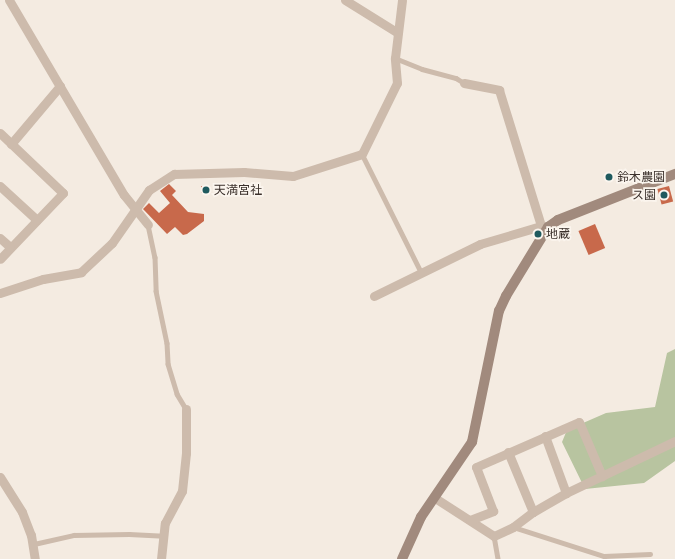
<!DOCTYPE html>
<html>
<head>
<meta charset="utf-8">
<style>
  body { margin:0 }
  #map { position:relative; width:675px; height:559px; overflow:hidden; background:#f4ebe1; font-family:"IBM Plex Sans","Noto Sans JP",sans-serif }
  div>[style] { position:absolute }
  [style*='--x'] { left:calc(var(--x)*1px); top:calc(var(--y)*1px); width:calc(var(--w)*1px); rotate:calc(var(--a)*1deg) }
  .green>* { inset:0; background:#b8c4a0 }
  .building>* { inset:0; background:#c8694b; transform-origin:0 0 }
  .lane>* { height:4.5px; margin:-2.25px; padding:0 2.25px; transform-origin:2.25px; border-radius:2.25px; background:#cdbbac }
  .street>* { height:9px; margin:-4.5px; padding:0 4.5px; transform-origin:4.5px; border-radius:4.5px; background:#cdbbac }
  .secondary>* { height:10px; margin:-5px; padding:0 5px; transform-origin:5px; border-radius:5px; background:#a18a7d }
  .dots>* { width:11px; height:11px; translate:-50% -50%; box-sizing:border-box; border:2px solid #fbf5ee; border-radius:50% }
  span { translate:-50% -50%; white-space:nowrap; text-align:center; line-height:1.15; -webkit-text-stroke:3.5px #fbf5ee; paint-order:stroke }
  .poi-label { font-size:12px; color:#3b302b }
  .left { translate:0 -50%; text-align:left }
  .right { translate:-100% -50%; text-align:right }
</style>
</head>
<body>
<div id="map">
  <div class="green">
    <i style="clip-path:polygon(675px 349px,675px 461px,644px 483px,585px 489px,562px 442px,567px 430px,606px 413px,655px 407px,667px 353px)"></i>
  </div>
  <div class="building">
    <i style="clip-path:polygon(169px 184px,176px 191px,172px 195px,188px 212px,204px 214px,204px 221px,187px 234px,183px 235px,175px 227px,167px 234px,143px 209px,149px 203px,159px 213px,170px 203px,160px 191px)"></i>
    <i style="left:201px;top:186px;width:9px;height:7px"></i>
    <i style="left:669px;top:186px;width:16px;height:12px;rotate:75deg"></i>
    <i style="left:595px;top:224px;width:26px;height:18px;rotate:67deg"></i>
  </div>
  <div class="lane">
    <i style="--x:395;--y:58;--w:29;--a:22"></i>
    <i style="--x:422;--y:69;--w:35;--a:15"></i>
    <i style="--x:456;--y:78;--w:9;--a:32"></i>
    <i style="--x:362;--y:154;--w:132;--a:63.4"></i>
    <i style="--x:148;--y:225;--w:33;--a:78"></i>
    <i style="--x:155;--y:257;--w:34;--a:88"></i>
    <i style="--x:156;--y:291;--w:53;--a:78.1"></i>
    <i style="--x:167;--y:343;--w:21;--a:87"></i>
    <i style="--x:168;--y:364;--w:31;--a:73"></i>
    <i style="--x:177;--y:394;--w:17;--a:59"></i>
    <i style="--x:513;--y:527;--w:96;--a:17.7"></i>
    <i style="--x:604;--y:556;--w:46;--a:-2.5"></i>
    <i style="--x:494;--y:536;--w:23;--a:80"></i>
    <i style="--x:34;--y:544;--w:41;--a:-12.7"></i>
    <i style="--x:74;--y:535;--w:55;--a:-1"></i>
    <i style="--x:129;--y:534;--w:34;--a:3"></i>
  </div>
  <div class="street">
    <i style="--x:9;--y:0;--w:226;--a:59.5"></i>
    <i style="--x:124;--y:195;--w:38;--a:51"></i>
    <i style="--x:345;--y:0;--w:62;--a:31.9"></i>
    <i style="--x:464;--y:83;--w:36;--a:11"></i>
    <i style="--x:499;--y:90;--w:142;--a:72.8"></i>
    <i style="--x:0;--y:133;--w:87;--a:43.6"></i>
    <i style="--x:63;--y:193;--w:91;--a:133.7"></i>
    <i style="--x:11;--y:144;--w:76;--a:-49.8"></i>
    <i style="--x:0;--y:186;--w:50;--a:42.6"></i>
    <i style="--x:0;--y:238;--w:13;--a:42"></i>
    <i style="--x:0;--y:293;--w:45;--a:-18"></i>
    <i style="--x:43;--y:279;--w:39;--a:-10"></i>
    <i style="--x:81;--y:272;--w:42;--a:-43.1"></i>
    <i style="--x:112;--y:243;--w:65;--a:-55.1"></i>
    <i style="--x:149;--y:190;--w:30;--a:-33"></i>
    <i style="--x:174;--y:174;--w:70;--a:-1.6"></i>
    <i style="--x:244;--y:172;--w:49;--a:4.7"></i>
    <i style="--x:293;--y:176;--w:72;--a:-17.7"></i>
    <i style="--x:362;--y:154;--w:79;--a:-63.8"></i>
    <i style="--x:397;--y:83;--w:25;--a:-95"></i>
    <i style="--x:395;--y:58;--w:58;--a:-83.1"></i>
    <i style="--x:374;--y:296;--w:118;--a:-26.1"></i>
    <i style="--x:480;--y:244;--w:64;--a:-16.4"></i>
    <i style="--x:541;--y:226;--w:7;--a:8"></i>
    <i style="--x:545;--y:436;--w:61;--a:69.8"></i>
    <i style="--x:508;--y:452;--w:65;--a:67.4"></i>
    <i style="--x:0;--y:477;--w:41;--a:57.8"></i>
    <i style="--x:22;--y:512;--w:25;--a:69"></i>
    <i style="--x:31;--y:535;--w:24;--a:81"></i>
    <i style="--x:435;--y:498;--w:70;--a:32.8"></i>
    <i style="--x:494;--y:536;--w:21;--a:-25"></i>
    <i style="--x:513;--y:527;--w:25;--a:-37"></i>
    <i style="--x:533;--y:512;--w:38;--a:-30"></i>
    <i style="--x:566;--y:493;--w:121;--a:-25.5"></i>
    <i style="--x:470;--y:520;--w:25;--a:-21"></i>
    <i style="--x:493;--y:511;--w:47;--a:-111.1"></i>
    <i style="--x:476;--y:467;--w:112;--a:-23.6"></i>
    <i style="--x:579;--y:422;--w:59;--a:66.9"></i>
    <i style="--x:161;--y:559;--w:36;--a:-84"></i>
    <i style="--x:165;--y:523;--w:36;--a:-62"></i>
    <i style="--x:182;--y:491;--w:38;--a:-84"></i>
    <i style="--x:186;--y:453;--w:44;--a:-90"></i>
  </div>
  <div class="secondary">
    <i style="--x:402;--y:559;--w:46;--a:-65.7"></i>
    <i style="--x:421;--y:517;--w:91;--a:-55.8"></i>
    <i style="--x:472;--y:442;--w:134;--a:-78.4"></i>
    <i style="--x:499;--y:311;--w:17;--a:-65"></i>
    <i style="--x:506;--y:296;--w:81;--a:-58.7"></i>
    <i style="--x:548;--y:227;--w:12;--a:-35"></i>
    <i style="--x:558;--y:220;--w:126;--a:-21.5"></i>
  </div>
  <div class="dots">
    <i style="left:609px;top:177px;background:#1f5a5e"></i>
    <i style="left:206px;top:190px;background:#1f5a5e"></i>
    <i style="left:664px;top:195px;background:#1f5a5e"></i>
    <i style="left:538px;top:234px;background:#1f5a5e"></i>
  </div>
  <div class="poi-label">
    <span class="left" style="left:617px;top:177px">鈴木農園</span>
    <span class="left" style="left:214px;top:190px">天満宮社</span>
    <span class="right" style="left:656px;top:195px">ス園</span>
    <span class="left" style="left:546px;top:234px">地蔵</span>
  </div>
</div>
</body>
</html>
